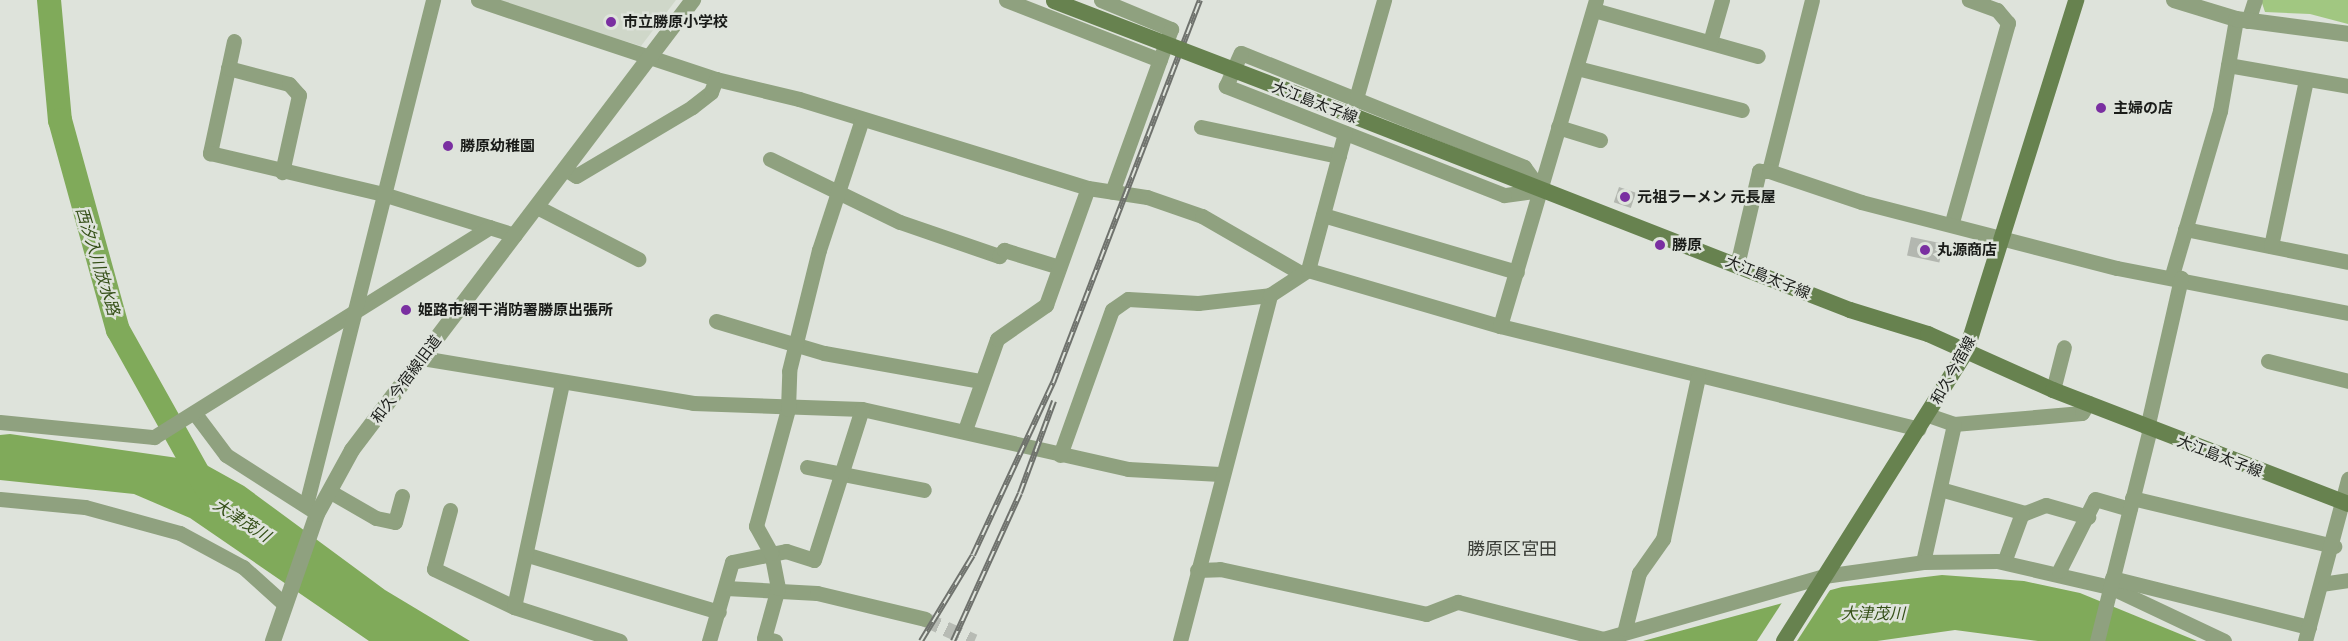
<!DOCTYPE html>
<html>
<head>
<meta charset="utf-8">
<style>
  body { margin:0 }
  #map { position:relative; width:2348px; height:641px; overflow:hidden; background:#dee3db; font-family:Mulish,"Noto Sans JP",sans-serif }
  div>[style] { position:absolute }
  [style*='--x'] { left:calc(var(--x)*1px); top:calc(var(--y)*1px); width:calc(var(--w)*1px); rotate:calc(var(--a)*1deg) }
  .built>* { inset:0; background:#cfd7c9 }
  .green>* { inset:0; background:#a1c781 }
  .water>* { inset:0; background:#80aa5a }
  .pier>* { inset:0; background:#dee3db }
  .river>* { height:24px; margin:-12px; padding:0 12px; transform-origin:12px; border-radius:12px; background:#80aa5a }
  .building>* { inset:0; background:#b3b7b0; transform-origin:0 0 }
  .minor-tunnel>* { height:15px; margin-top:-7.5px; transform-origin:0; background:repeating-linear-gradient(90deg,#b7bbb4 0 15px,transparent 0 23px) }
  .minor>* { height:15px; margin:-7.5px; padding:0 7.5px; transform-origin:7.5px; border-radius:7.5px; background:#8fa17f }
  .tertiary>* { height:16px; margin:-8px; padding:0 8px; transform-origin:8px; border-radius:8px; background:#8fa17f }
  .secondary>* { height:16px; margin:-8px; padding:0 8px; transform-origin:8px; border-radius:8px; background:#67824f }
  .rail>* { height:6px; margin-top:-3px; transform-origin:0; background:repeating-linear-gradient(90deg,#dee3db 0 11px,#6f726d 0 22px); box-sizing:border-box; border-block:2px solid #6f726d }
  .secondary-bridge>* { height:16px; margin:-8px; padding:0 8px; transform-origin:8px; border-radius:8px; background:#67824f }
  .dots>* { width:16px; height:16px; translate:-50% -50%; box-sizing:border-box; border:3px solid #dee3db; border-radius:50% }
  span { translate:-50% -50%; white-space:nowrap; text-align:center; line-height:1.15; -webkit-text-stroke:5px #dee3db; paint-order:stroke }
  .poi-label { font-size:15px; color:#1a1c19; font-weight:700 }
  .left { translate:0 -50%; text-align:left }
  .street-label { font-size:15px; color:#1a1c19 }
  .water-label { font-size:16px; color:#334e16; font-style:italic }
  .quarter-label { font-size:18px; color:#3c3f39 }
</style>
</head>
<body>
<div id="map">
  <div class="built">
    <i style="clip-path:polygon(492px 0,676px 0,641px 46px)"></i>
  </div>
  <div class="green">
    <i style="clip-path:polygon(2261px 0,2348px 0,2348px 24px,2310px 14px,2265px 12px)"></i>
  </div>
  <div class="water">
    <i style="clip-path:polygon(10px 434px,199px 461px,244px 486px,385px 590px,470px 641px,369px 641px,190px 518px,134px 494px,0 480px,0 435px)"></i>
    <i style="clip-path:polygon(1942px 575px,2024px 581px,2080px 593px,2197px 641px,2038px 641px,1955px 630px,1877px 641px,1643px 641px,1842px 587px)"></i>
  </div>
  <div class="pier">
    <i style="clip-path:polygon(1832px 587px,1797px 641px,1757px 641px,1785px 598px)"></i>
  </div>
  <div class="river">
    <i style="--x:49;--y:0;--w:121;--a:84.8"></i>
    <i style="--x:60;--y:120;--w:218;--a:74.6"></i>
    <i style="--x:118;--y:330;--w:182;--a:60.8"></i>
  </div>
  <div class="building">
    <i style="left:1619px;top:187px;width:18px;height:16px;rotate:19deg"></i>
    <i style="left:1911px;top:237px;width:33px;height:19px;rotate:12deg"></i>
  </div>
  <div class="minor-tunnel">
    <i style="--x:925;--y:619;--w:54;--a:24.2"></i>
  </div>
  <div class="minor">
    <i style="--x:478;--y:0;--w:251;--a:18.4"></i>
    <i style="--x:716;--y:79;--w:85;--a:13.5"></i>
    <i style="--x:799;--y:99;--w:302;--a:17.1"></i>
    <i style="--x:1088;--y:188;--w:60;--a:8.7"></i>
    <i style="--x:1147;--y:197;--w:58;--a:19.1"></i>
    <i style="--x:1202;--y:216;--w:112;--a:30"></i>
    <i style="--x:1006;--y:0;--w:165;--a:21.3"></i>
    <i style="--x:1101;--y:0;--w:76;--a:22.5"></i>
    <i style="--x:1171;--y:29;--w:173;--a:109.9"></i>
    <i style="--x:1594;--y:10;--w:170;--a:15.7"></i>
    <i style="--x:2248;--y:21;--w:22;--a:-72"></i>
    <i style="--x:234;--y:41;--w:115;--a:102.1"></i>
    <i style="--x:210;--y:153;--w:178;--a:13.3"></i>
    <i style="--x:383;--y:194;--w:138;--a:17.3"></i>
    <i style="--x:1710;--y:42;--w:44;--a:-74.1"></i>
    <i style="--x:1241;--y:53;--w:305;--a:21.9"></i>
    <i style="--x:1524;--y:167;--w:29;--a:54"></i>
    <i style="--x:1541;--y:190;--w:37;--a:172"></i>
    <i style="--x:1504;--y:195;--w:299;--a:-158.6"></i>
    <i style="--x:1226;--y:86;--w:36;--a:-66"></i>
    <i style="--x:2228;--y:65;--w:122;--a:9.9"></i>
    <i style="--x:228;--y:68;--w:63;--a:14.7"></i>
    <i style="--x:289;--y:84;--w:15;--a:48"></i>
    <i style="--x:299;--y:95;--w:79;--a:102.4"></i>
    <i style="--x:1577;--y:68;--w:170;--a:14.3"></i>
    <i style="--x:1357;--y:95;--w:99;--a:-74.1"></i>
    <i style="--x:1201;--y:127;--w:141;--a:11.9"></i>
    <i style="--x:1558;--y:127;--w:44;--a:17.2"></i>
    <i style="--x:770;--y:159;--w:144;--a:25.9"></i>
    <i style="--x:900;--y:222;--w:105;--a:19"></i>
    <i style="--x:999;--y:256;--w:8;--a:-50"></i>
    <i style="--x:1004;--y:250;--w:54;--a:17.1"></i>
    <i style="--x:565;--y:169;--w:13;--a:32"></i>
    <i style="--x:576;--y:176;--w:135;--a:-30.7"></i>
    <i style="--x:692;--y:107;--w:24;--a:-38"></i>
    <i style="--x:711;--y:92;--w:14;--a:-69"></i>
    <i style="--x:1769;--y:171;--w:176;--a:-75.9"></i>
    <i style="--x:537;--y:207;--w:114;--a:27.2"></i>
    <i style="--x:1323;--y:215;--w:202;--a:16.4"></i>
    <i style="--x:1952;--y:222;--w:207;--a:-74.3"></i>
    <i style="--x:2008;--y:23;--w:17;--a:-130"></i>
    <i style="--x:1997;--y:10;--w:30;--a:-160"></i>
    <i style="--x:2185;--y:229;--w:166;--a:11.4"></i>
    <i style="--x:2271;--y:246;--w:170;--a:-78.1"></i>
    <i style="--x:1737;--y:265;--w:97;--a:-76.8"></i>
    <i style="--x:1759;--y:171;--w:10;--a:0"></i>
    <i style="--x:1769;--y:171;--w:97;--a:18.6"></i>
    <i style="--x:1861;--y:202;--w:264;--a:14.5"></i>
    <i style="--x:2117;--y:268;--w:235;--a:11"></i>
    <i style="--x:1308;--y:270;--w:200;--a:16.3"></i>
    <i style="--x:1500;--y:326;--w:431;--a:13.8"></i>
    <i style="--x:2172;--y:275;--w:171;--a:-73.7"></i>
    <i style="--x:2220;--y:111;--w:93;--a:-80.1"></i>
    <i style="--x:716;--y:321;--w:113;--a:16.5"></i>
    <i style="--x:824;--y:353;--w:158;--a:10.2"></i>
    <i style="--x:1500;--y:326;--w:340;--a:-73.6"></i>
    <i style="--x:422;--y:358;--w:275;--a:9.4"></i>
    <i style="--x:693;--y:403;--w:169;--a:2"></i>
    <i style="--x:862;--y:409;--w:273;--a:12.7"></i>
    <i style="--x:1128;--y:469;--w:92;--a:3.1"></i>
    <i style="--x:2268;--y:361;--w:82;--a:14"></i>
    <i style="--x:2053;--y:390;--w:44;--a:-75.7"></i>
    <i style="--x:196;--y:415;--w:50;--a:53.1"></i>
    <i style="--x:226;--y:455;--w:102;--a:32.6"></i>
    <i style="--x:1928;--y:415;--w:28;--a:19"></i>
    <i style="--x:1954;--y:424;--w:128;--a:-4.9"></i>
    <i style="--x:2082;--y:413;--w:12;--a:-59"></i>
    <i style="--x:0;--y:422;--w:155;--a:5.6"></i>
    <i style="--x:154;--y:437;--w:396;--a:-32"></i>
    <i style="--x:2147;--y:428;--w:154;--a:-77.2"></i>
    <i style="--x:965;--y:430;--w:96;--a:-70.6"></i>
    <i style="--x:997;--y:339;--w:60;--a:-34.8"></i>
    <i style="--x:1046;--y:305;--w:124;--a:-70.3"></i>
    <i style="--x:1060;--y:455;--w:154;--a:-70.3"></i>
    <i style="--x:1112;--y:310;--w:19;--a:-35"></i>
    <i style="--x:1128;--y:299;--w:70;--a:3.3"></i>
    <i style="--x:1198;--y:303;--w:72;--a:-6.3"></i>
    <i style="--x:807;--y:467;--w:119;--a:11.1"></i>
    <i style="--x:1940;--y:489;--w:88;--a:15.8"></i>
    <i style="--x:2025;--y:513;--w:22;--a:-21"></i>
    <i style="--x:2046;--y:505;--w:44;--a:15.9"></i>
    <i style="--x:329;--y:491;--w:54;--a:29.9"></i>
    <i style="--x:376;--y:518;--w:19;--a:12"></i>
    <i style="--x:395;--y:522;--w:27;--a:-75"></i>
    <i style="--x:2132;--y:498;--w:208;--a:13.4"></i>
    <i style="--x:0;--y:499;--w:85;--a:5.4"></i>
    <i style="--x:85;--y:507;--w:98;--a:15.3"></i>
    <i style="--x:180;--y:533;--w:72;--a:28.4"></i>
    <i style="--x:243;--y:567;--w:54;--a:42"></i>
    <i style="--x:306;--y:505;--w:521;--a:-75.88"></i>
    <i style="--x:450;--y:510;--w:61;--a:105.2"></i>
    <i style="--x:434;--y:569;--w:89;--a:25.4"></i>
    <i style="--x:514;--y:607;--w:111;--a:17.8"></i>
    <i style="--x:528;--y:555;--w:199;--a:16.6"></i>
    <i style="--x:1923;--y:562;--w:141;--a:-77.3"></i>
    <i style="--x:2004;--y:562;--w:52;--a:-69.8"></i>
    <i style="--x:1197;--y:570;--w:23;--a:-2"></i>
    <i style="--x:1220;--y:569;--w:211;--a:12.3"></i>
    <i style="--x:1426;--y:614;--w:34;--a:-21"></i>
    <i style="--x:1458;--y:602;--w:150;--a:14.3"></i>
    <i style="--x:1603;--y:639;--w:230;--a:-15.9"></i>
    <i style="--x:1824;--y:576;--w:100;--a:-8"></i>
    <i style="--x:1923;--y:562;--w:74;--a:-0.8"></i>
    <i style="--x:1997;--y:561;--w:116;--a:13"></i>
    <i style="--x:2110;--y:587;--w:126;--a:25.3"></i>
    <i style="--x:2059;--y:571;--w:80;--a:-63.4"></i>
    <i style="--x:2095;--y:499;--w:36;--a:16"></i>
    <i style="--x:2112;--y:578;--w:203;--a:14"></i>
    <i style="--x:2321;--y:584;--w:27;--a:-8"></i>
    <i style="--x:726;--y:588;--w:91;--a:3.1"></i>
    <i style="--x:817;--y:593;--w:111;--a:13.5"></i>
    <i style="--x:514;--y:607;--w:228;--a:-77.9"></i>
    <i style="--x:1625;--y:629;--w:58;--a:-76"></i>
    <i style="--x:1639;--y:573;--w:42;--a:-54.8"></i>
    <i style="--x:1663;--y:539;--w:166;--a:-77.8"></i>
    <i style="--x:709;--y:641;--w:82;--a:-73.8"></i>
    <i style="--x:732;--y:562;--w:55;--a:-11.5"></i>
    <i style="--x:786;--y:551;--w:29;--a:18"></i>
    <i style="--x:814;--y:560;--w:158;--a:-72.4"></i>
    <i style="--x:775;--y:641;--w:11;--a:-165"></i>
    <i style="--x:764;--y:638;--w:52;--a:-74.4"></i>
    <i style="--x:778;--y:588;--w:36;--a:-101"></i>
    <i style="--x:771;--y:553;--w:31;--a:-119"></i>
    <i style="--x:756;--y:526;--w:121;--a:-74.7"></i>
    <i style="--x:788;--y:409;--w:38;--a:-88"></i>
    <i style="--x:789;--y:371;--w:125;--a:-76.1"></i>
    <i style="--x:819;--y:250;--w:138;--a:-71.8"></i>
    <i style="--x:1180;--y:641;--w:358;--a:-75.4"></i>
    <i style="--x:1270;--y:295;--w:45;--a:-33.3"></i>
    <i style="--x:1308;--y:270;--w:142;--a:-74.9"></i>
    <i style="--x:2097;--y:641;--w:219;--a:-76"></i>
    <i style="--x:2305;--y:641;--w:168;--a:-75.1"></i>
  </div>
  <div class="tertiary">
    <i style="--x:2174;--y:0;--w:65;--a:17"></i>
    <i style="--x:2236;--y:19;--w:113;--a:7.6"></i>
    <i style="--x:273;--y:641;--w:134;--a:-70.9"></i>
    <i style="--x:317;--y:514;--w:73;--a:-61.3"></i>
    <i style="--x:352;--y:450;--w:565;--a:-52.85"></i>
  </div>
  <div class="secondary">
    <i style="--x:1356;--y:117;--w:530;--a:21.34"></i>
    <i style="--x:1850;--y:310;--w:82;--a:17.1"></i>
    <i style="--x:1928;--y:334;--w:137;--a:24.1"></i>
    <i style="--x:2053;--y:390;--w:316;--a:21.1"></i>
    <i style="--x:1784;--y:641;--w:342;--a:-57.8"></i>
    <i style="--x:1966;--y:352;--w:369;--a:-72.6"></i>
  </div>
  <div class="rail">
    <i style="--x:921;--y:641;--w:100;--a:-58.8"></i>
    <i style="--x:973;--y:555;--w:190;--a:-65.1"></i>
    <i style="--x:1053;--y:383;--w:410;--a:-69"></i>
    <i style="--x:953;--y:641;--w:162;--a:-65.6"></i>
    <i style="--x:1020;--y:493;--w:98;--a:-69.7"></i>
  </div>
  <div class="secondary-bridge">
    <i style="--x:1054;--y:1;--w:324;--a:21"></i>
  </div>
  <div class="dots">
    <i style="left:611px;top:22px;background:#7a2fa1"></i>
    <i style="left:2101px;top:108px;background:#7a2fa1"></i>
    <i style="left:448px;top:146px;background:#7a2fa1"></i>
    <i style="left:1625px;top:197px;background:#7a2fa1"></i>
    <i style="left:1660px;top:245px;background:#7a2fa1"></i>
    <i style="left:1925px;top:250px;background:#7a2fa1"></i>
    <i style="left:406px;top:310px;background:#7a2fa1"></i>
  </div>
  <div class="poi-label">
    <span class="left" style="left:623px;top:22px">市立勝原小学校</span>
    <span class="left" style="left:2113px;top:108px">主婦の店</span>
    <span class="left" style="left:460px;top:146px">勝原幼稚園</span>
    <span class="left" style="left:1637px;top:197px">元祖ラーメン 元長屋</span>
    <span class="left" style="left:1672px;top:245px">勝原</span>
    <span class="left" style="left:1937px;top:250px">丸源商店</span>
    <span class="left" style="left:418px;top:310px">姫路市網干消防署勝原出張所</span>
  </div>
  <div class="street-label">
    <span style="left:1315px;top:102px;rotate:21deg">大江島太子線</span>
    <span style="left:1768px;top:277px;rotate:22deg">大江島太子線</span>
    <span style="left:1953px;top:370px;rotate:-61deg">和久今宿線</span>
    <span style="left:406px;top:379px;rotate:-53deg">和久今宿線旧道</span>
    <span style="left:2220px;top:456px;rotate:21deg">大江島太子線</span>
  </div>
  <div class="water-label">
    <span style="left:98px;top:261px;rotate:73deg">西汐入川放水路</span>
    <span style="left:242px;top:520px;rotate:33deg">大津茂川</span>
    <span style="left:1873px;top:613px">大津茂川</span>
  </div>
  <div class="quarter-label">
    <span style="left:1512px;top:549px">勝原区宮田</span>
  </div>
</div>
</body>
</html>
